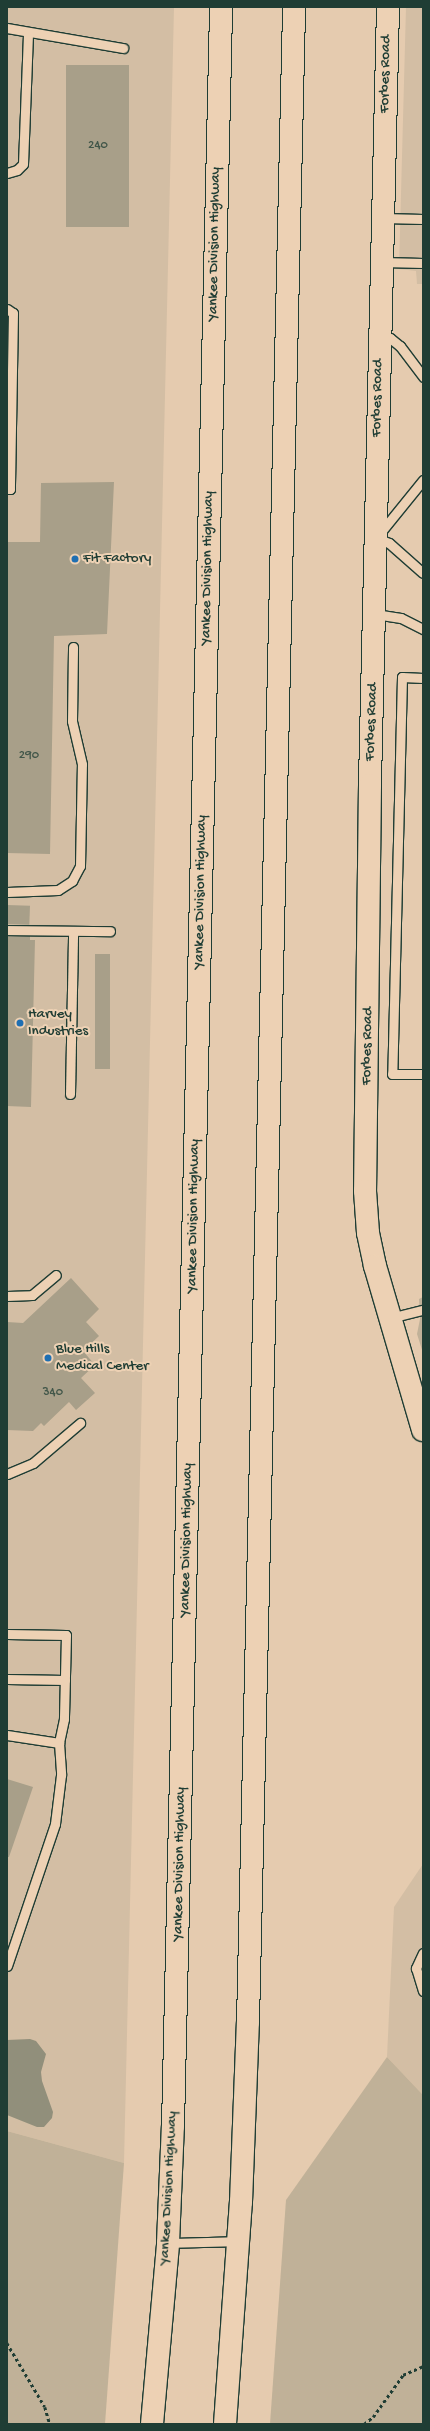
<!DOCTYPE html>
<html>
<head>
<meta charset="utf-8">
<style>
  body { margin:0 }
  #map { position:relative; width:430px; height:2431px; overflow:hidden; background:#e5cbaf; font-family:"Gochi Hand",sans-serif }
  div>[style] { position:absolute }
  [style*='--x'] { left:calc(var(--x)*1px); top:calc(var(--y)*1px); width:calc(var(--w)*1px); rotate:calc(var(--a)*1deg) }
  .built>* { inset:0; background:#d3bea4 }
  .green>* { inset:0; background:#c0b198 }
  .water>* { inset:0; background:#918f7b }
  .building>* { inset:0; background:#a89f89; transform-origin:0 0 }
  .path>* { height:2.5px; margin-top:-1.25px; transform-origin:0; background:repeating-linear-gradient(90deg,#1f3d34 0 3px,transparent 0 6px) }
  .roads { filter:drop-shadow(1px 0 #1f3d34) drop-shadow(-1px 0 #1f3d34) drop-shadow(0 1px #1f3d34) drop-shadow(0 -1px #1f3d34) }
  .lane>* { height:9px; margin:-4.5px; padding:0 4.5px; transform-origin:4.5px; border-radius:4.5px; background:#edd1b4 }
  .secondary>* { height:22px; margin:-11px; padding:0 11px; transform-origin:11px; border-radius:11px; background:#edd1b4 }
  .highway>* { height:22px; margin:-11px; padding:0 11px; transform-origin:11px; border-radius:11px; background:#edd1b4 }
  .dots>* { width:11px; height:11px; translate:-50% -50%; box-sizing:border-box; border:2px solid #edd1b4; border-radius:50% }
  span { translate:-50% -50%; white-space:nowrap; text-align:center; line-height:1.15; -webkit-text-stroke:4px #edd1b4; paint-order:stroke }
  .number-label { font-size:13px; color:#415649 }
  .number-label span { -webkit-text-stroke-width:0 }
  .street-label { font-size:15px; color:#1f3d34 }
  .poi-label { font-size:15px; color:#1f3d34 }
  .left { translate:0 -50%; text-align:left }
  .frame { position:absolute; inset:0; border:8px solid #1f3d34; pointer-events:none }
</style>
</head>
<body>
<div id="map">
  <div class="built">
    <i style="clip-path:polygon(7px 7px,174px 7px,124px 2163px,7px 2131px)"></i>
    <i style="clip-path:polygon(406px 7px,423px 7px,423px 284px,417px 284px,416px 271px,399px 269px)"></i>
    <i style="clip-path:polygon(423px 1864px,423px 2095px,387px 2057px,394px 1907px)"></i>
  </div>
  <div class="green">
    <i style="clip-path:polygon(423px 1297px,423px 1353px,417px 1334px,420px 1319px,419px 1299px)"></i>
    <i style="clip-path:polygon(387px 2057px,423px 2095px,423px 2424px,270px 2424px,286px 2200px)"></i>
    <i style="clip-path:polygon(7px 2131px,124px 2163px,105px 2424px,7px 2424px)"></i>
  </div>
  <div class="water">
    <i style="clip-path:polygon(30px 2039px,36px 2041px,46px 2054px,41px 2072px,42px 2081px,53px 2112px,52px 2118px,44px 2127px,37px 2127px,7px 2115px,7px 2040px)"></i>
  </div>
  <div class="building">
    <i style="left:66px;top:65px;width:63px;height:162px"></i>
    <i style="clip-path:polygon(114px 482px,107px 634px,54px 636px,50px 854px,7px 853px,7px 542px,40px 542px,41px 483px)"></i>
    <i style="left:7px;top:905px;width:23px;height:19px;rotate:2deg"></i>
    <i style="clip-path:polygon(7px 936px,30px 936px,30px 940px,35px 940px,31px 1107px,7px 1106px)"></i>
    <i style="left:95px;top:954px;width:15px;height:115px"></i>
    <i style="clip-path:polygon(71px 1278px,99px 1309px,86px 1322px,99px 1336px,83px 1351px,95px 1365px,81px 1378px,95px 1393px,76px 1410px,69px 1402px,44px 1426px,41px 1423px,33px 1431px,7px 1430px,7px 1322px,23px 1323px)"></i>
    <i style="clip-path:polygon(7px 1779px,33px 1787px,9px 1857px,7px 1857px)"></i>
  </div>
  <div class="path">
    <i style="--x:7;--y:2343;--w:74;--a:59.3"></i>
    <i style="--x:45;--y:2407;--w:18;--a:74"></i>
    <i style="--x:364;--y:2424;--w:11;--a:-38"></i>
    <i style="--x:373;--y:2417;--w:52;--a:-54.5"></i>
    <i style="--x:403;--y:2375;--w:22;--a:-24"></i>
  </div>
  <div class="roads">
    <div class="lane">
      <i style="--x:7;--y:28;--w:118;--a:9.8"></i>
      <i style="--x:7;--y:173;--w:10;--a:-17"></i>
      <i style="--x:17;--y:170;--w:8;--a:-45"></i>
      <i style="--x:23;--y:164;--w:132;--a:-87.8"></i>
      <i style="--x:383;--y:218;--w:40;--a:1.4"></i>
      <i style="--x:382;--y:262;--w:41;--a:1.4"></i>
      <i style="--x:7;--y:309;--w:7;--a:34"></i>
      <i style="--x:13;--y:313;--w:176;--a:91"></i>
      <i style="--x:10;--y:489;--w:3;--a:180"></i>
      <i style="--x:381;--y:337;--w:9;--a:6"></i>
      <i style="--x:390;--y:338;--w:13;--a:39"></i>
      <i style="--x:400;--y:346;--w:39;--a:53"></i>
      <i style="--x:423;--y:480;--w:75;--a:129"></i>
      <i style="--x:376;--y:538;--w:14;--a:21"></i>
      <i style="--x:389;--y:543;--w:45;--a:41.4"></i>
      <i style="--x:375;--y:614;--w:26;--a:9"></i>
      <i style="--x:401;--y:618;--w:25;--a:27"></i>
      <i style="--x:423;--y:678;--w:21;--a:-177"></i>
      <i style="--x:402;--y:677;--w:397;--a:91.4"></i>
      <i style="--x:392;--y:1074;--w:31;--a:0"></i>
      <i style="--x:7;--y:892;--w:51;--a:-2.2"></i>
      <i style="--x:58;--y:890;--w:17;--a:-33"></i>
      <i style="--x:72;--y:881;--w:17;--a:-62"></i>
      <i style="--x:80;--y:866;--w:102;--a:-88.9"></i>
      <i style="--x:82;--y:764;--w:44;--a:-103.1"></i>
      <i style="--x:72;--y:721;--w:74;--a:-89.2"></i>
      <i style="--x:7;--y:930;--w:103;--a:0.6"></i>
      <i style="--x:70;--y:1094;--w:163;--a:-88.9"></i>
      <i style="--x:7;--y:1296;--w:25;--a:-2"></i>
      <i style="--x:32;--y:1295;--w:31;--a:-40"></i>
      <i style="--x:390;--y:1318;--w:34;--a:-14"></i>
      <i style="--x:7;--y:1474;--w:28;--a:-23"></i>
      <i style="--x:33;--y:1463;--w:62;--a:-40.4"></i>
      <i style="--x:7;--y:1634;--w:59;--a:1"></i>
      <i style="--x:66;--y:1635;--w:84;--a:91.4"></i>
      <i style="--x:64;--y:1719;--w:25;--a:102"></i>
      <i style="--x:59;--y:1743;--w:32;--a:86"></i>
      <i style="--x:61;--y:1775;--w:49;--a:97"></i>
      <i style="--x:55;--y:1824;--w:150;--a:108.7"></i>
      <i style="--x:7;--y:1679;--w:58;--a:1"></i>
      <i style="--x:7;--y:1735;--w:53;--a:8.7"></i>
      <i style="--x:423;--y:1953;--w:17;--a:115"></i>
      <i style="--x:416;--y:1968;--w:24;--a:73"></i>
      <i style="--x:168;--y:2243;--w:70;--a:-1.6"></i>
    </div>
    <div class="secondary">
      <i style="--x:388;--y:7;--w:778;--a:91.33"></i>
      <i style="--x:370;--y:785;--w:406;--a:90.7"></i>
      <i style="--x:365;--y:1191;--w:42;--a:85.9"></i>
      <i style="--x:368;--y:1233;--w:34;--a:78"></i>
      <i style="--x:375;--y:1266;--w:171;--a:73.7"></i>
    </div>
    <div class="highway">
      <i style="--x:152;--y:2424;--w:182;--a:-84.9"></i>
      <i style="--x:168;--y:2243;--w:117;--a:-87.6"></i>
      <i style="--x:173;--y:2126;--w:2120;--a:-88.7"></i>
      <i style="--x:225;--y:2424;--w:223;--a:-85.9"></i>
      <i style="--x:241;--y:2202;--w:180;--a:-87.8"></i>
      <i style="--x:248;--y:2022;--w:2016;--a:-88.69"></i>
    </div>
  </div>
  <div class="dots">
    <i style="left:75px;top:559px;background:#1f6fb2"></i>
    <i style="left:20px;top:1023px;background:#1f6fb2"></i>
    <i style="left:48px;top:1358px;background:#1f6fb2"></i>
  </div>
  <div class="number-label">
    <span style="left:98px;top:146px">240</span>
    <span style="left:29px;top:756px">290</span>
    <span style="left:53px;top:1393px">340</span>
  </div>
  <div class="street-label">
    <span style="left:386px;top:74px;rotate:-89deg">Forbes Road</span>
    <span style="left:215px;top:244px;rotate:-89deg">Yankee Division Highway</span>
    <span style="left:378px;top:398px;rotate:-89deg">Forbes Road</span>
    <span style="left:208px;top:568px;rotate:-89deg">Yankee Division Highway</span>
    <span style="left:372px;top:722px;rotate:-88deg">Forbes Road</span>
    <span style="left:201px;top:892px;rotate:-89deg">Yankee Division Highway</span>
    <span style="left:368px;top:1046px;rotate:-89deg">Forbes Road</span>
    <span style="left:194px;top:1216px;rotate:-89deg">Yankee Division Highway</span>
    <span style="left:187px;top:1540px;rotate:-89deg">Yankee Division Highway</span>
    <span style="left:180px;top:1864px;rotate:-89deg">Yankee Division Highway</span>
    <span style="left:169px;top:2188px;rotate:-87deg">Yankee Division Highway</span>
  </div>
  <div class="poi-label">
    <span class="left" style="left:83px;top:559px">Fit Factory</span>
    <span class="left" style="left:28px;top:1023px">Harvey<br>Industries</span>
    <span class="left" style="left:56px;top:1358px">Blue Hills<br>Medical Center</span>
  </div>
  <div class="frame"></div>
</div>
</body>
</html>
